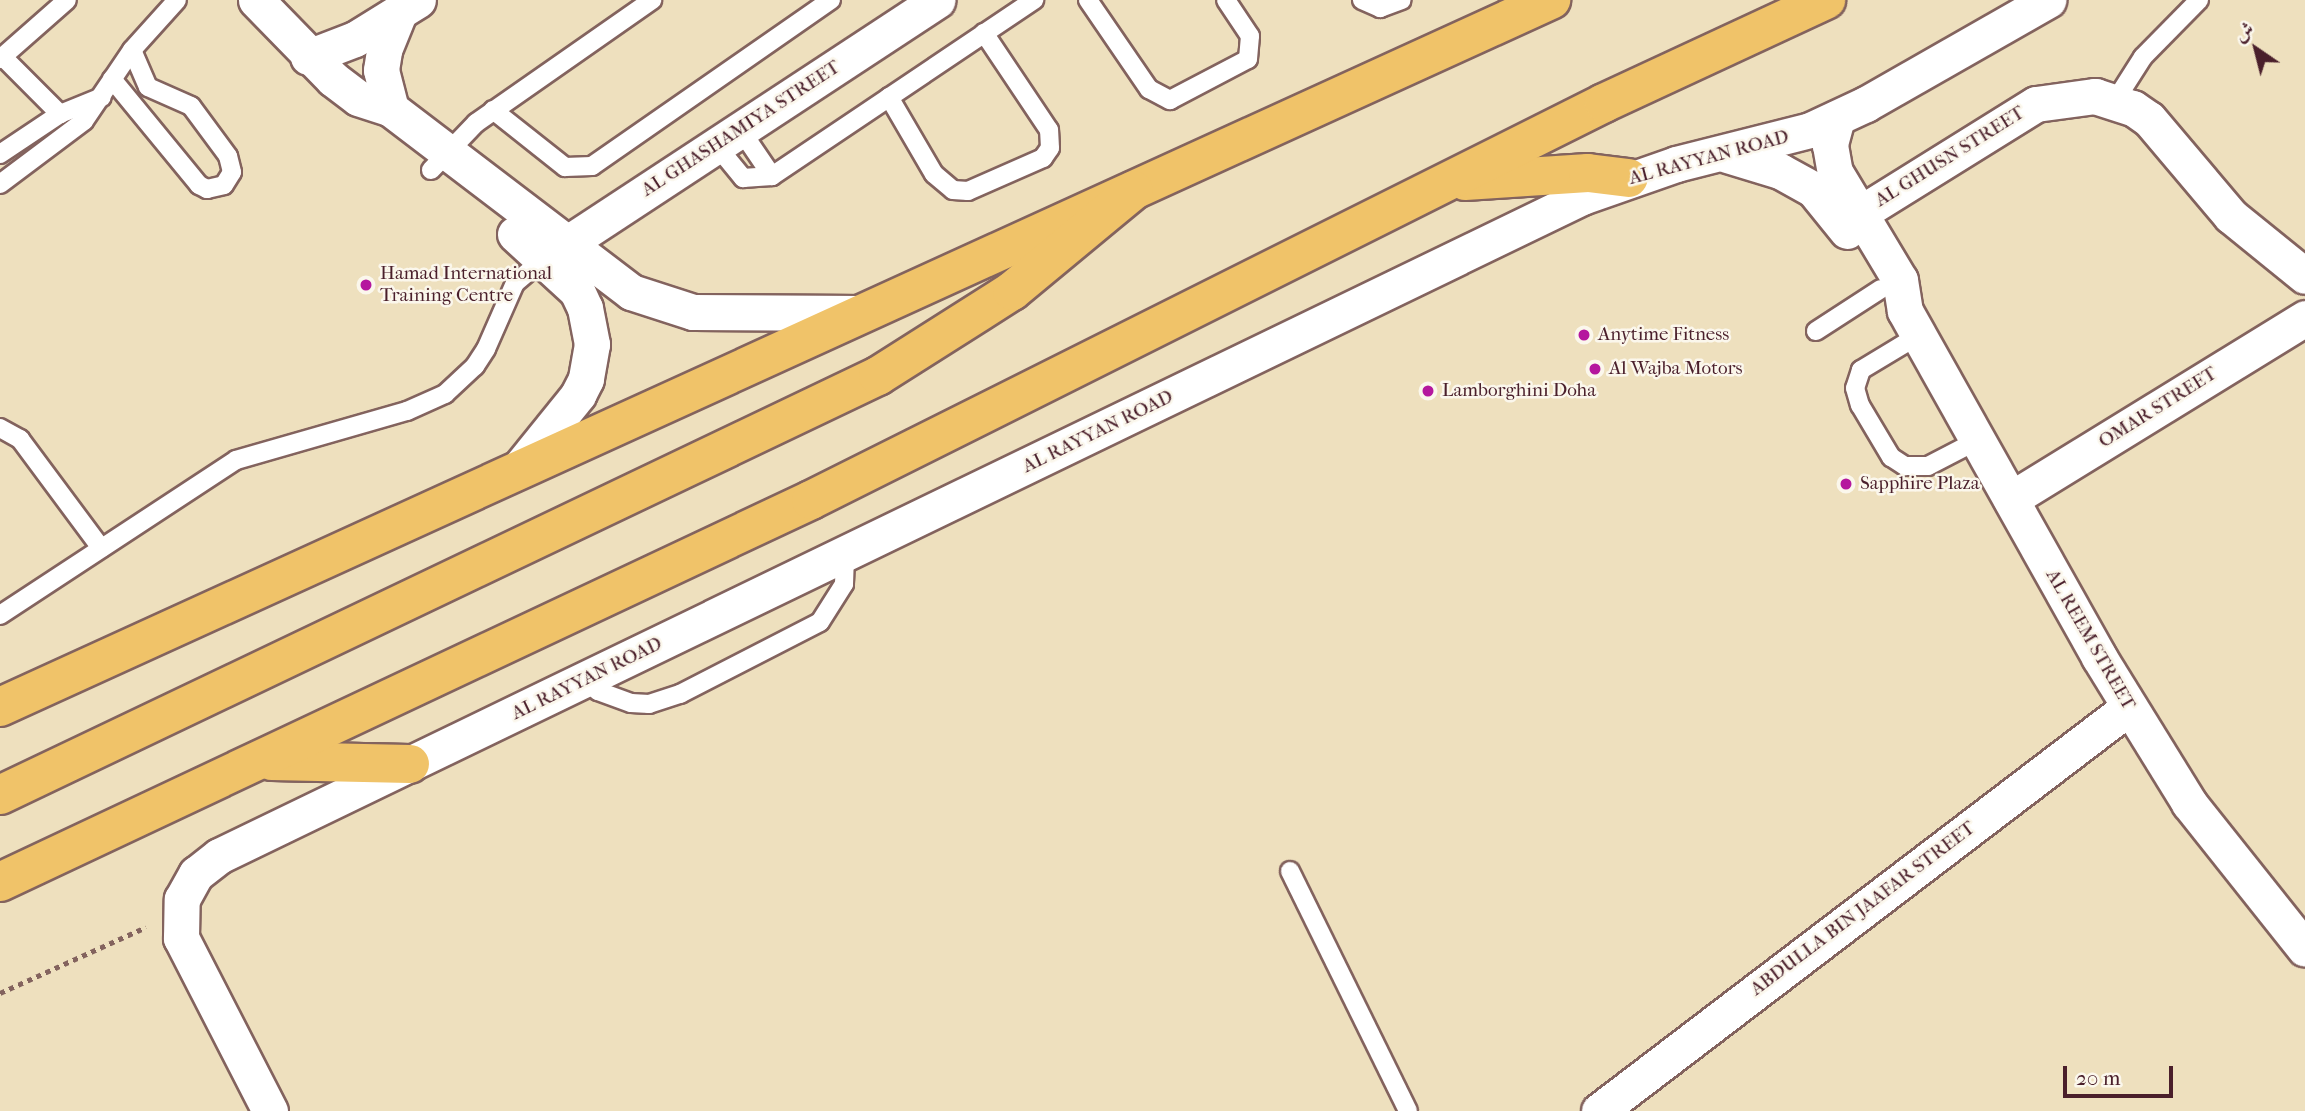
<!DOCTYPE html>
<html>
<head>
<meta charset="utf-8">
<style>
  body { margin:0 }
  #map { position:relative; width:2305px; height:1111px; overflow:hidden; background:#eee0be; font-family:"IM FELL French Canon",Amiri,serif }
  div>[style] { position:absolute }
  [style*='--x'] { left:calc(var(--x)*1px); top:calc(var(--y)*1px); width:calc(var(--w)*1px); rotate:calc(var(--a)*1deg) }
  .path>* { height:4.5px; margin-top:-2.25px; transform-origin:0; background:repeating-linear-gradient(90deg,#83635e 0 5px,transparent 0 10px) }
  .roads { filter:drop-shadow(2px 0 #83635e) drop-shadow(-2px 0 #83635e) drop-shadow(0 2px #83635e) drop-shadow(0 -2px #83635e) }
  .service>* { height:18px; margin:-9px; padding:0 9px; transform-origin:9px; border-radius:9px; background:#fff }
  .minor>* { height:35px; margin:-17.5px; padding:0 17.5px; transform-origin:17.5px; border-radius:17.5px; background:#fff }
  .primary>* { height:38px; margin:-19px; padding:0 19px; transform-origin:19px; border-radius:19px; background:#f0c369 }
  .trunk>* { height:38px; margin:-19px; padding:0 19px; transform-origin:19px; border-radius:19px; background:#f0c369 }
  .dots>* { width:19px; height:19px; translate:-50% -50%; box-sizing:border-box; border:4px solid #fbf7ec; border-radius:50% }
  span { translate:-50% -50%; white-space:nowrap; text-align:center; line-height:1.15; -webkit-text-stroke:5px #fbf7ec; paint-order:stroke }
  .street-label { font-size:19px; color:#4a1f2b }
  .poi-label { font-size:19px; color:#4a1f2b }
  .left { translate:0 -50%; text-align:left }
  .north { position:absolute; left:2221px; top:14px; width:70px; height:70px; -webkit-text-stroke:5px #fbf7ec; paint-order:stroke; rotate:325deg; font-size:19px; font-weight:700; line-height:28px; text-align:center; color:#4a1f2b }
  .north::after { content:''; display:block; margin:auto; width:24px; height:32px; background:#4a1f2b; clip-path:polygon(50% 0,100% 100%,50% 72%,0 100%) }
  .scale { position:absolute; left:2063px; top:1066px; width:110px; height:32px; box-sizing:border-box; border:4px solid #4a1f2b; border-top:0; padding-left:9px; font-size:21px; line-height:24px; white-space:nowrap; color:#4a1f2b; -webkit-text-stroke:5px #fbf7ec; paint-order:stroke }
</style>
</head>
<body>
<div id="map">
  <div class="path">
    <i style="--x:0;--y:993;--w:160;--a:-24.3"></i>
  </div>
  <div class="roads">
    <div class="service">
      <i style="--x:1088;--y:0;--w:108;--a:55.6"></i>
      <i style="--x:1149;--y:89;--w:24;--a:28"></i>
      <i style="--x:1170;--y:100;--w:88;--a:-27.7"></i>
      <i style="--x:1248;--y:59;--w:23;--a:-85"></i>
      <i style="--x:1250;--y:36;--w:43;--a:-123.7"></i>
      <i style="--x:1362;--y:0;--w:20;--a:24"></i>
      <i style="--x:1380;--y:8;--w:23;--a:-20"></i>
      <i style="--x:3;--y:57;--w:81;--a:45"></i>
      <i style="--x:0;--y:59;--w:89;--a:-41.4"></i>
      <i style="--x:112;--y:79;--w:137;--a:50.6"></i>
      <i style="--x:199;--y:185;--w:9;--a:27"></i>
      <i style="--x:207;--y:189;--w:17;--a:-13"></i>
      <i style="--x:224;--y:185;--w:15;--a:-58"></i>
      <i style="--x:232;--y:172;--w:16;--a:-104"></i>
      <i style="--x:228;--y:156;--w:62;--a:-126.5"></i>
      <i style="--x:191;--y:106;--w:47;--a:-156.2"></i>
      <i style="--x:148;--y:87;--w:40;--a:-113.4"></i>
      <i style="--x:889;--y:97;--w:89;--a:59.7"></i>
      <i style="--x:934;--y:174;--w:25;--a:40"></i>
      <i style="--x:953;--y:190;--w:15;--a:4"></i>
      <i style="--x:968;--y:191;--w:82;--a:-23.7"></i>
      <i style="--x:1043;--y:158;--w:12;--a:-55"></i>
      <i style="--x:1050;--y:148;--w:18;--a:-93"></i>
      <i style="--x:1049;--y:130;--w:117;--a:-123.8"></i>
      <i style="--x:2115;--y:101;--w:52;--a:-57.5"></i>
      <i style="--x:2143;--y:57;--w:80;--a:-45.5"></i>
      <i style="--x:493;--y:110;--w:92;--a:38.4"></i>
      <i style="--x:565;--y:167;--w:27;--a:-2"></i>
      <i style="--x:592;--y:166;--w:291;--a:-34.8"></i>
      <i style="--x:740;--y:129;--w:57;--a:55.8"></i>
      <i style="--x:716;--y:145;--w:43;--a:50.7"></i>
      <i style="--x:743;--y:178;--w:29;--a:-4"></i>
      <i style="--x:772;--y:176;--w:316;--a:-33.9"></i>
      <i style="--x:0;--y:154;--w:72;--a:-33.7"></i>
      <i style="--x:60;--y:114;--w:45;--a:-22"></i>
      <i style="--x:431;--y:170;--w:65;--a:-46.2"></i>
      <i style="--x:476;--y:123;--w:215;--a:-34.9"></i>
      <i style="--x:0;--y:184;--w:105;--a:-36.9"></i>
      <i style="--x:84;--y:121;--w:86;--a:-55.9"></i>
      <i style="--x:132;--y:50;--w:67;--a:-48"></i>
      <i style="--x:1816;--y:331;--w:77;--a:-32.9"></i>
      <i style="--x:1919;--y:335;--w:68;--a:148.9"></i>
      <i style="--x:1861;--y:370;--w:19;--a:108"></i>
      <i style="--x:1855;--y:388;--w:18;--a:74"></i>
      <i style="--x:1860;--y:405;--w:61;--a:59.2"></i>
      <i style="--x:1891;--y:457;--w:17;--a:33"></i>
      <i style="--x:1905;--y:466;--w:23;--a:0"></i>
      <i style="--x:1928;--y:466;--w:56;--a:-27.5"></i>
      <i style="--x:0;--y:428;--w:23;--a:29"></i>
      <i style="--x:20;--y:439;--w:136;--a:53.4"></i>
      <i style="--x:0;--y:615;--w:282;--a:-33.3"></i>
      <i style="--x:236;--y:460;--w:178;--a:-16"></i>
      <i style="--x:407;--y:411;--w:42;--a:-24.1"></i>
      <i style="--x:445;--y:394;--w:41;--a:-43"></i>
      <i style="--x:475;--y:366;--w:20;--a:-57"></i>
      <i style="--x:486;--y:349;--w:72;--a:-66.3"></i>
      <i style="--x:515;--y:283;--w:39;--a:-40"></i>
      <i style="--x:584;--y:680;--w:18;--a:38"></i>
      <i style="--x:598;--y:691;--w:35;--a:20"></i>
      <i style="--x:631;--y:703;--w:18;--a:3"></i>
      <i style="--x:649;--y:704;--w:33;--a:-18"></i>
      <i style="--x:680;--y:694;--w:157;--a:-27.2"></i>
      <i style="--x:820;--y:622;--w:45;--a:-57.7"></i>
      <i style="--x:844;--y:584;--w:30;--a:-88"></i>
      <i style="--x:1290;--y:871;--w:267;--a:63.8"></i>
    </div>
    <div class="minor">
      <i style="--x:256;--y:0;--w:110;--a:45.7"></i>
      <i style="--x:333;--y:79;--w:31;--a:37"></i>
      <i style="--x:358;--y:98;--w:35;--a:18"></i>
      <i style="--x:391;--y:109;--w:302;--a:37.3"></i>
      <i style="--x:631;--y:292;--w:65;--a:17.9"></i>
      <i style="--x:693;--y:312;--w:169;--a:0.3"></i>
      <i style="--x:308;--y:57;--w:50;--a:-21"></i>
      <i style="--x:355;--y:39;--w:74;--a:-31.8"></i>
      <i style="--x:391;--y:109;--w:40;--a:-104.4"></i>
      <i style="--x:381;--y:70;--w:20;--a:-81"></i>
      <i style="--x:384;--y:50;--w:40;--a:-68"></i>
      <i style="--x:1837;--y:118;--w:28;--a:105"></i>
      <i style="--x:1830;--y:145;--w:27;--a:80"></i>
      <i style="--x:1835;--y:172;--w:126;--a:59"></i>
      <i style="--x:1900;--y:280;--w:31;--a:81"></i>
      <i style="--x:1905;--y:311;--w:397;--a:60.7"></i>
      <i style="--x:2099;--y:657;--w:172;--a:58.3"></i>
      <i style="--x:2189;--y:803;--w:186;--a:51.5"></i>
      <i style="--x:1727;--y:155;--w:55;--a:16.8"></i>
      <i style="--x:1780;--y:171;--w:38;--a:29"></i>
      <i style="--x:1813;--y:189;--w:54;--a:51"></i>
      <i style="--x:1859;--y:214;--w:208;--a:-31.9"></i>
      <i style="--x:2036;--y:104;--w:60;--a:-7.7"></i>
      <i style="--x:2095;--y:96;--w:40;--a:18"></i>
      <i style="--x:2133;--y:108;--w:19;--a:35"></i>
      <i style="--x:2149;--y:119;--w:127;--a:49.8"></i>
      <i style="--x:2231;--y:216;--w:95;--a:39"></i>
      <i style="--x:515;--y:234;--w:84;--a:42.6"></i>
      <i style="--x:577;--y:291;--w:19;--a:65"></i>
      <i style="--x:585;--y:308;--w:37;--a:79"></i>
      <i style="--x:592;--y:344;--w:36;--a:100"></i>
      <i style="--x:586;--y:379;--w:18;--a:117"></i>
      <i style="--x:578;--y:395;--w:92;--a:128.9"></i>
      <i style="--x:548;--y:256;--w:466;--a:-33.3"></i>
      <i style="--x:2011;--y:499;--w:345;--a:-31.6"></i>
      <i style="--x:270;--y:1111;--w:195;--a:-117.2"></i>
      <i style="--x:181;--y:938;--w:39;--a:-89"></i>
      <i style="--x:182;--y:899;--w:29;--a:-61"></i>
      <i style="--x:196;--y:874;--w:29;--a:-38"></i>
      <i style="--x:219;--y:856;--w:1514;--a:-25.8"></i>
      <i style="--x:1582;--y:197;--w:100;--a:-19.3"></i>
      <i style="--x:1676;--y:164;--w:138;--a:-14.2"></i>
      <i style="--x:1810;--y:130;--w:62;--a:-24.9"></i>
      <i style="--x:1866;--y:104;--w:210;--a:-29.7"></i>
      <i style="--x:1599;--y:1111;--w:665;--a:-37.3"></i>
    </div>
    <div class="primary">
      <i style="--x:1465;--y:181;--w:123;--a:-3.7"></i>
      <i style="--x:1588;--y:173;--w:41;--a:7"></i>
      <i style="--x:0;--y:707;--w:1705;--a:-24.51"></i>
      <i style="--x:272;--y:761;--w:138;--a:1.2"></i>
      <i style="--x:0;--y:882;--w:896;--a:-25.22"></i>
      <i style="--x:811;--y:500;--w:887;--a:-26.59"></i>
      <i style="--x:1604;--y:103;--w:245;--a:-24.9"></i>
    </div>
    <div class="trunk">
      <i style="--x:0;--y:795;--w:973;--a:-25.51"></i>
      <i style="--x:878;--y:376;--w:159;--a:-32.4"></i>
      <i style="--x:1012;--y:291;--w:158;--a:-39.6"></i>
    </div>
  </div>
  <div class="dots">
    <i style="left:366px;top:285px;background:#b5179e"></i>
    <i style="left:1584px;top:335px;background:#b5179e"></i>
    <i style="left:1595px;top:369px;background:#b5179e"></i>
    <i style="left:1428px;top:391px;background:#b5179e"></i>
    <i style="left:1846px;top:484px;background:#b5179e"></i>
  </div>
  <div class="street-label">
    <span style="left:741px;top:129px;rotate:-33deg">AL GHASHAMIYA STREET</span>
    <span style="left:1950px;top:157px;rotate:-32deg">AL GHUSN STREET</span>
    <span style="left:1709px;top:158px;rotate:-15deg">AL RAYYAN ROAD</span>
    <span style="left:2158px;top:408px;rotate:-32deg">OMAR STREET</span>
    <span style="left:1098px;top:432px;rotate:-26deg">AL RAYYAN ROAD</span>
    <span style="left:2090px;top:640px;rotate:60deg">AL REEM STREET</span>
    <span style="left:587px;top:679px;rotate:-26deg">AL RAYYAN ROAD</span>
    <span style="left:1863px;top:909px;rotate:-37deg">ABDULLA BIN JAAFAR STREET</span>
  </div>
  <div class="poi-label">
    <span class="left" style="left:380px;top:285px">Hamad International<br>Training Centre</span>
    <span class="left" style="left:1598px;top:335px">Anytime Fitness</span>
    <span class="left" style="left:1609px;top:369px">Al Wajba Motors</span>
    <span class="left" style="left:1442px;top:391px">Lamborghini Doha</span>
    <span class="left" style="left:1860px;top:484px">Sapphire Plaza</span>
  </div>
  <div class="north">ش</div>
  <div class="scale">20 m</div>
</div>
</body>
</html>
